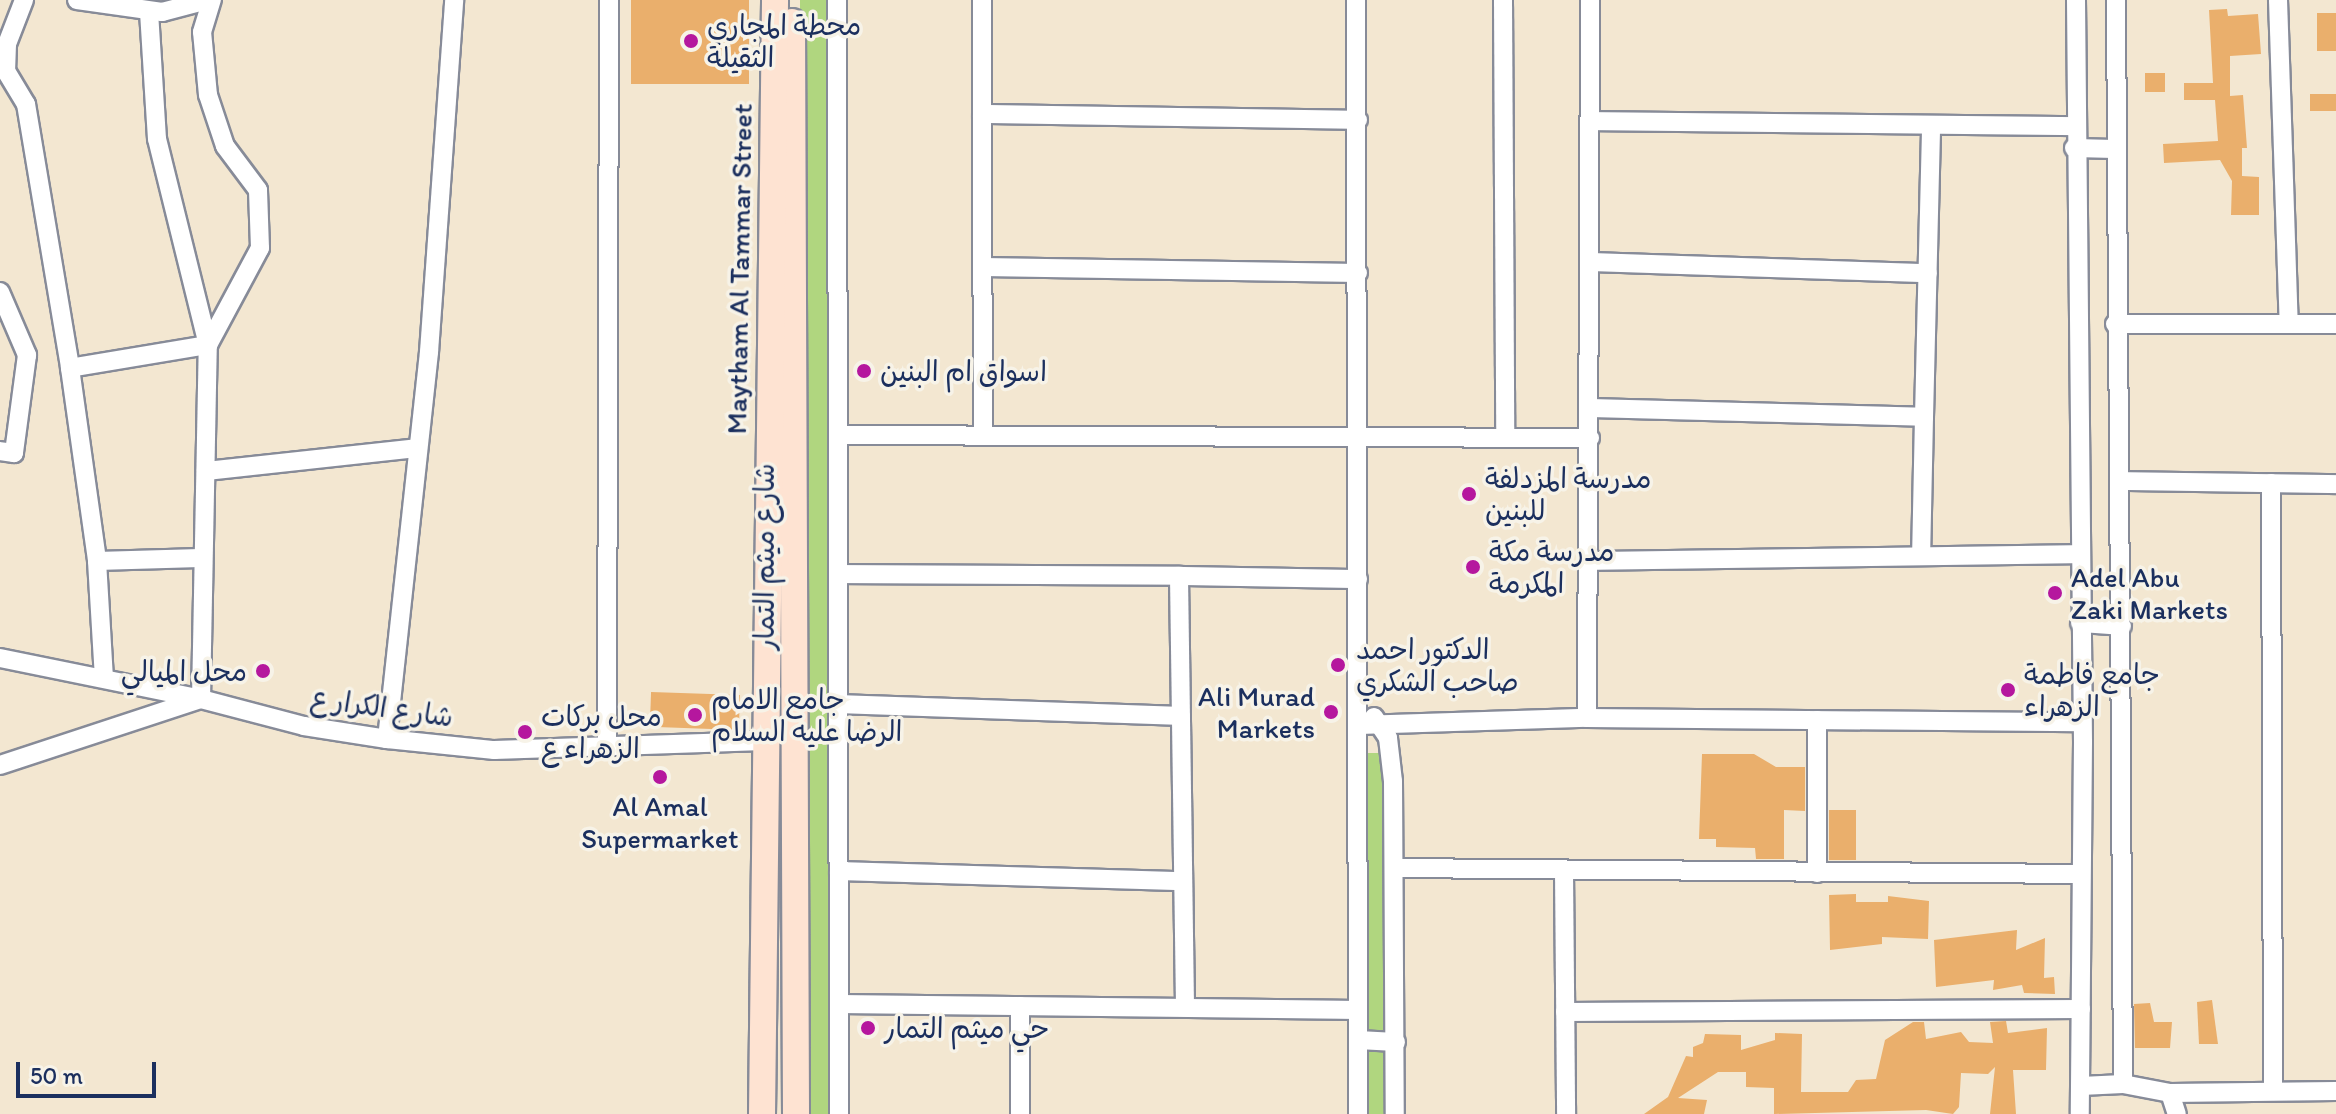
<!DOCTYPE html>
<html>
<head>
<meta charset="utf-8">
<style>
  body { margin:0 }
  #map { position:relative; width:2336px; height:1114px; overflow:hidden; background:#f3e7d1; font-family:Itim,"Playpen Sans Arabic",sans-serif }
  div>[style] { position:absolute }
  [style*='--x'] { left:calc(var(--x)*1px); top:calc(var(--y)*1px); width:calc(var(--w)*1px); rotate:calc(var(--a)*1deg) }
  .green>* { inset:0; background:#b0d67f; transform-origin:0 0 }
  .building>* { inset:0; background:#eaaf6c; transform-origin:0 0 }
  .roads { filter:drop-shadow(2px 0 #878b98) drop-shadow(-2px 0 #878b98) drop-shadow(0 2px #878b98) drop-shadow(0 -2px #878b98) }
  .street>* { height:18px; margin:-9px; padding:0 9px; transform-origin:9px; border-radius:9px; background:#fff }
  .secondary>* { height:26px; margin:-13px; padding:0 13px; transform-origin:13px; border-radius:13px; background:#fee3d2 }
  .dots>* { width:22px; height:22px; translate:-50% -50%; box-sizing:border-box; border:4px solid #f7f3e8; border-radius:50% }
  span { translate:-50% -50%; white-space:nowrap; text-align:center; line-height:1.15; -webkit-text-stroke:7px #f7f3e8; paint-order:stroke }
  .poi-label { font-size:28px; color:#1b2f5e }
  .left { translate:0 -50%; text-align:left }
  .right { translate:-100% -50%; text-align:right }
  .street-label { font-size:28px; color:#1b2f5e }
  .scale { position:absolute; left:16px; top:1062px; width:140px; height:36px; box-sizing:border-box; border:4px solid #1b2f5e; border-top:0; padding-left:10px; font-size:24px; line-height:28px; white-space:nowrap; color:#1b2f5e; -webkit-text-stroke:6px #f7f3e8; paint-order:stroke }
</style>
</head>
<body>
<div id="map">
  <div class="green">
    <i style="left:800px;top:0;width:32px;height:1114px"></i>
    <i style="left:1363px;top:753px;width:23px;height:279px"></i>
    <i style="left:1364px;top:1050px;width:26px;height:64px;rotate:2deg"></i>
  </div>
  <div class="building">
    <i style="left:631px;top:0;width:118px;height:84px"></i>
    <i style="clip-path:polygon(2227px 9px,2228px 16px,2258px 14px,2261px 54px,2230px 56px,2230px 96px,2243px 95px,2247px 148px,2242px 148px,2242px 176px,2259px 177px,2259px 215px,2231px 215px,2232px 181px,2220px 160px,2164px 163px,2163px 144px,2218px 141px,2215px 100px,2184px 100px,2184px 83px,2213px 83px,2209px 10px)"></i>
    <i style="left:2317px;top:13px;width:19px;height:38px"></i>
    <i style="left:2145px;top:73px;width:20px;height:19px"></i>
    <i style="left:2310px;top:94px;width:26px;height:17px"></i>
    <i style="left:740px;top:695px;width:35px;height:89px;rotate:92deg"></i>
    <i style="clip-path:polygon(1702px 754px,1754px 754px,1776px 767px,1805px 767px,1805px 811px,1784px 810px,1784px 859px,1756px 859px,1755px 848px,1716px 847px,1716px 839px,1699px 839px)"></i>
    <i style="left:1829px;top:810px;width:27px;height:50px"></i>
    <i style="clip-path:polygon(1856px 894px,1856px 902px,1888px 902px,1888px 896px,1929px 901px,1928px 939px,1882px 937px,1882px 944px,1830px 950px,1829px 895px)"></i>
    <i style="clip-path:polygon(2017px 930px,2016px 950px,2045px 938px,2044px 978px,2054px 977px,2055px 994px,2024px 993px,2022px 985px,1993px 990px,1994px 980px,1936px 987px,1934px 940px)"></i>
    <i style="clip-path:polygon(2212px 1000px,2218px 1044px,2199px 1044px,2197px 1002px)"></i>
    <i style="clip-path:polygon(2150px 1003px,2154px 1022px,2172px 1022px,2170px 1048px,2135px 1048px,2134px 1004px)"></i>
    <i style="clip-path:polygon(2006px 1021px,2008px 1033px,2047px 1028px,2046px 1070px,2013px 1070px,2016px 1114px,1990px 1114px,1995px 1067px,1988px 1074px,1961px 1073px,1959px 1107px,1953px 1114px,1926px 1110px,1774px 1114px,1774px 1088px,1746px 1087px,1746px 1072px,1718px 1072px,1678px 1098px,1707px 1100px,1704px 1114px,1644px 1114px,1668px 1097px,1686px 1056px,1693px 1057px,1693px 1047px,1703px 1043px,1705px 1034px,1741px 1035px,1741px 1050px,1775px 1040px,1775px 1033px,1802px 1034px,1801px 1092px,1848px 1092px,1856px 1080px,1876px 1079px,1885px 1040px,1913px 1022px,1924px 1022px,1926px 1039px,1961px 1032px,1969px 1042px,1993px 1043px,1990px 1022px)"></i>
  </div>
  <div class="roads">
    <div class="street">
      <i style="--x:24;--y:0;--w:47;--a:111.1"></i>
      <i style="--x:7;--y:44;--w:27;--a:92"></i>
      <i style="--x:6;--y:71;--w:39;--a:59"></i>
      <i style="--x:26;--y:104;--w:268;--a:80.5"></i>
      <i style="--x:70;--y:368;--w:195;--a:82"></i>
      <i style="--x:97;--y:561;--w:117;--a:86.6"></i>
      <i style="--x:77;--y:0;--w:86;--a:8"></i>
      <i style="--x:162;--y:12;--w:48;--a:-14.6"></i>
      <i style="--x:837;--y:0;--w:1114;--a:89.9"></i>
      <i style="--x:982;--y:0;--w:436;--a:89.9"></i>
      <i style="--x:1356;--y:0;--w:1114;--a:89.9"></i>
      <i style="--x:1503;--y:0;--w:436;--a:89.7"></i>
      <i style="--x:2076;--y:0;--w:742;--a:89.46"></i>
      <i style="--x:2083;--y:742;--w:372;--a:90.5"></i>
      <i style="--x:2116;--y:0;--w:1084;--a:89.63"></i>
      <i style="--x:2278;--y:0;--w:324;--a:88.1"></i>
      <i style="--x:982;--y:114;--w:376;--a:0.9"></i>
      <i style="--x:1592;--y:121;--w:483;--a:0.6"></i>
      <i style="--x:2074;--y:148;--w:41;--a:1.4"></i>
      <i style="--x:1591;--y:262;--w:337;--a:1.9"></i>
      <i style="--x:983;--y:267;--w:375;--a:0.9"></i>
      <i style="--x:0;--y:292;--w:69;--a:66.8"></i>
      <i style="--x:27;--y:355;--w:99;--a:97.6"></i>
      <i style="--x:14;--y:453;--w:14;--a:-172"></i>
      <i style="--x:2115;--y:324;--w:221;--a:0"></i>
      <i style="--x:70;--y:368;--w:140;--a:-9.5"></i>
      <i style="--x:208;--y:345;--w:212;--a:-103.9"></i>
      <i style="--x:157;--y:139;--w:127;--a:-93.6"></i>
      <i style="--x:1590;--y:408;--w:334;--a:1.5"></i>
      <i style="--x:1924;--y:417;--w:139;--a:91.2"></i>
      <i style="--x:1924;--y:417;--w:291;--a:-88.6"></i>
      <i style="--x:838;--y:435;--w:752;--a:0.23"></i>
      <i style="--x:206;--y:471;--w:212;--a:-6.2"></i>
      <i style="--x:2121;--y:481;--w:215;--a:0.8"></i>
      <i style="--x:2271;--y:483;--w:608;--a:89.81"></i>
      <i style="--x:97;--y:561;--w:103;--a:-1.7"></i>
      <i style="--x:1589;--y:561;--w:491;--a:-0.8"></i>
      <i style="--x:839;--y:574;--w:340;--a:0.3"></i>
      <i style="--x:2080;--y:623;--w:42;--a:4.1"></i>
      <i style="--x:0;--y:658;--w:205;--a:11.5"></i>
      <i style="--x:201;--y:699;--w:106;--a:14.7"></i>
      <i style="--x:304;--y:726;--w:84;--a:8.9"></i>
      <i style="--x:387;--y:739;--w:108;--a:5.9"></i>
      <i style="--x:494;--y:750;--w:270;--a:-1.9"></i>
      <i style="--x:839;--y:704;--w:342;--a:2"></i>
      <i style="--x:1374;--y:717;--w:25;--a:56"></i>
      <i style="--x:1388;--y:738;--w:43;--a:83.4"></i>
      <i style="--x:1393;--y:781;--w:333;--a:89.7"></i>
      <i style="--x:1587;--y:718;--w:718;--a:-89.76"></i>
      <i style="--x:1817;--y:720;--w:153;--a:90"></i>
      <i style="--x:1359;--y:725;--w:228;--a:-1.8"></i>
      <i style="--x:1587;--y:718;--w:494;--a:0.5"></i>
      <i style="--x:387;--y:739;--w:389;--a:-83.8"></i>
      <i style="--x:429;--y:352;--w:353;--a:-85.9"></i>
      <i style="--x:607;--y:745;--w:745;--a:-89.85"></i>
      <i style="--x:0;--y:765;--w:212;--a:-18.2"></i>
      <i style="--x:201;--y:699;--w:354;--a:-88.9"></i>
      <i style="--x:208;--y:345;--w:110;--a:-61.8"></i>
      <i style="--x:260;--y:248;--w:58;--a:-92"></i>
      <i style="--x:258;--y:190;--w:55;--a:-126.9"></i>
      <i style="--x:225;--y:146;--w:54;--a:-108.4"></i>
      <i style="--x:208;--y:95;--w:63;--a:-95.4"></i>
      <i style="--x:202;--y:32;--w:34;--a:-73"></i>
      <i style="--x:1394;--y:868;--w:685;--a:0.5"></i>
      <i style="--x:839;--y:871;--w:344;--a:1.7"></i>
      <i style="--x:1564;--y:871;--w:243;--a:89.5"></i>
      <i style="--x:839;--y:1004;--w:519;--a:0.66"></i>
      <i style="--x:1020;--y:1006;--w:108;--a:90"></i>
      <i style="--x:1185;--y:1006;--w:430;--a:-90.8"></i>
      <i style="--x:1179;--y:576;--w:179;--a:1"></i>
      <i style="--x:1565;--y:1012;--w:516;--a:-0.33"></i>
      <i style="--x:1358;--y:1040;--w:38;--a:3"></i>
      <i style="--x:2081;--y:1086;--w:42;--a:-2.7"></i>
      <i style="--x:2123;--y:1084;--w:48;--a:10.8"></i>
      <i style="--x:2170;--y:1093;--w:166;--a:-0.7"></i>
      <i style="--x:2170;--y:1093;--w:22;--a:72"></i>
    </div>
    <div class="secondary">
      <i style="--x:792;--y:22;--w:1092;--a:89.79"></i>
      <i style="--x:762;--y:1114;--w:1114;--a:-89.33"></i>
    </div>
  </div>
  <div class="dots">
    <i style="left:691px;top:41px;background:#b5179e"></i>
    <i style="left:864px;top:371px;background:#b5179e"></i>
    <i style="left:1469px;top:494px;background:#b5179e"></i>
    <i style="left:1473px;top:567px;background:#b5179e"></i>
    <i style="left:2055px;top:593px;background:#b5179e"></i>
    <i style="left:1338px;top:665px;background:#b5179e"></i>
    <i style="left:263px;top:671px;background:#b5179e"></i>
    <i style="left:2008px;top:690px;background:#b5179e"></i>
    <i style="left:1331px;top:712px;background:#b5179e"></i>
    <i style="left:695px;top:715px;background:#b5179e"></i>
    <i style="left:525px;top:732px;background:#b5179e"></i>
    <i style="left:660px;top:777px;background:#b5179e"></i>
    <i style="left:868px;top:1028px;background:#b5179e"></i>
  </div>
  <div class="poi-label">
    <span class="left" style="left:707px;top:41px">محطة المجاري<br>الثقيلة</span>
    <span class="left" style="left:880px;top:371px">اسواق ام البنين</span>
    <span class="left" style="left:1485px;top:494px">مدرسة المزدلفة<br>للبنين</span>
    <span class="left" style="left:1489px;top:567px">مدرسة مكة<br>المكرمة</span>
    <span class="left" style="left:2071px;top:593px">Adel Abu<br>Zaki Markets</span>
    <span class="left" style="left:1356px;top:665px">الدكتور احمد<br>صاحب الشكري</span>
    <span class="right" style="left:247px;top:671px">محل الميالي</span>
    <span class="left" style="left:2024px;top:690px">جامع فاطمة<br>الزهراء</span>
    <span class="right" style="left:1315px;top:712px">Ali Murad<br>Markets</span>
    <span class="left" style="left:711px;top:715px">جامع الامام<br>الرضا عليه السلام</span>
    <span class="left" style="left:541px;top:732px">محل بركات<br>الزهراء ع</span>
    <span style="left:660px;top:822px">Al Amal<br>Supermarket</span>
    <span class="left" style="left:884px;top:1028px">حي ميثم التمار</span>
  </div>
  <div class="street-label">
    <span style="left:739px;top:269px;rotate:-89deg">Maytham Al Tammar Street</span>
    <span style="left:764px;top:557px;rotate:-90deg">شارع ميثم التمار</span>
    <span style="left:382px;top:707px;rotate:8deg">شارع الكرار ع</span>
  </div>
  <div class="scale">50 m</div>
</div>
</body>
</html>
